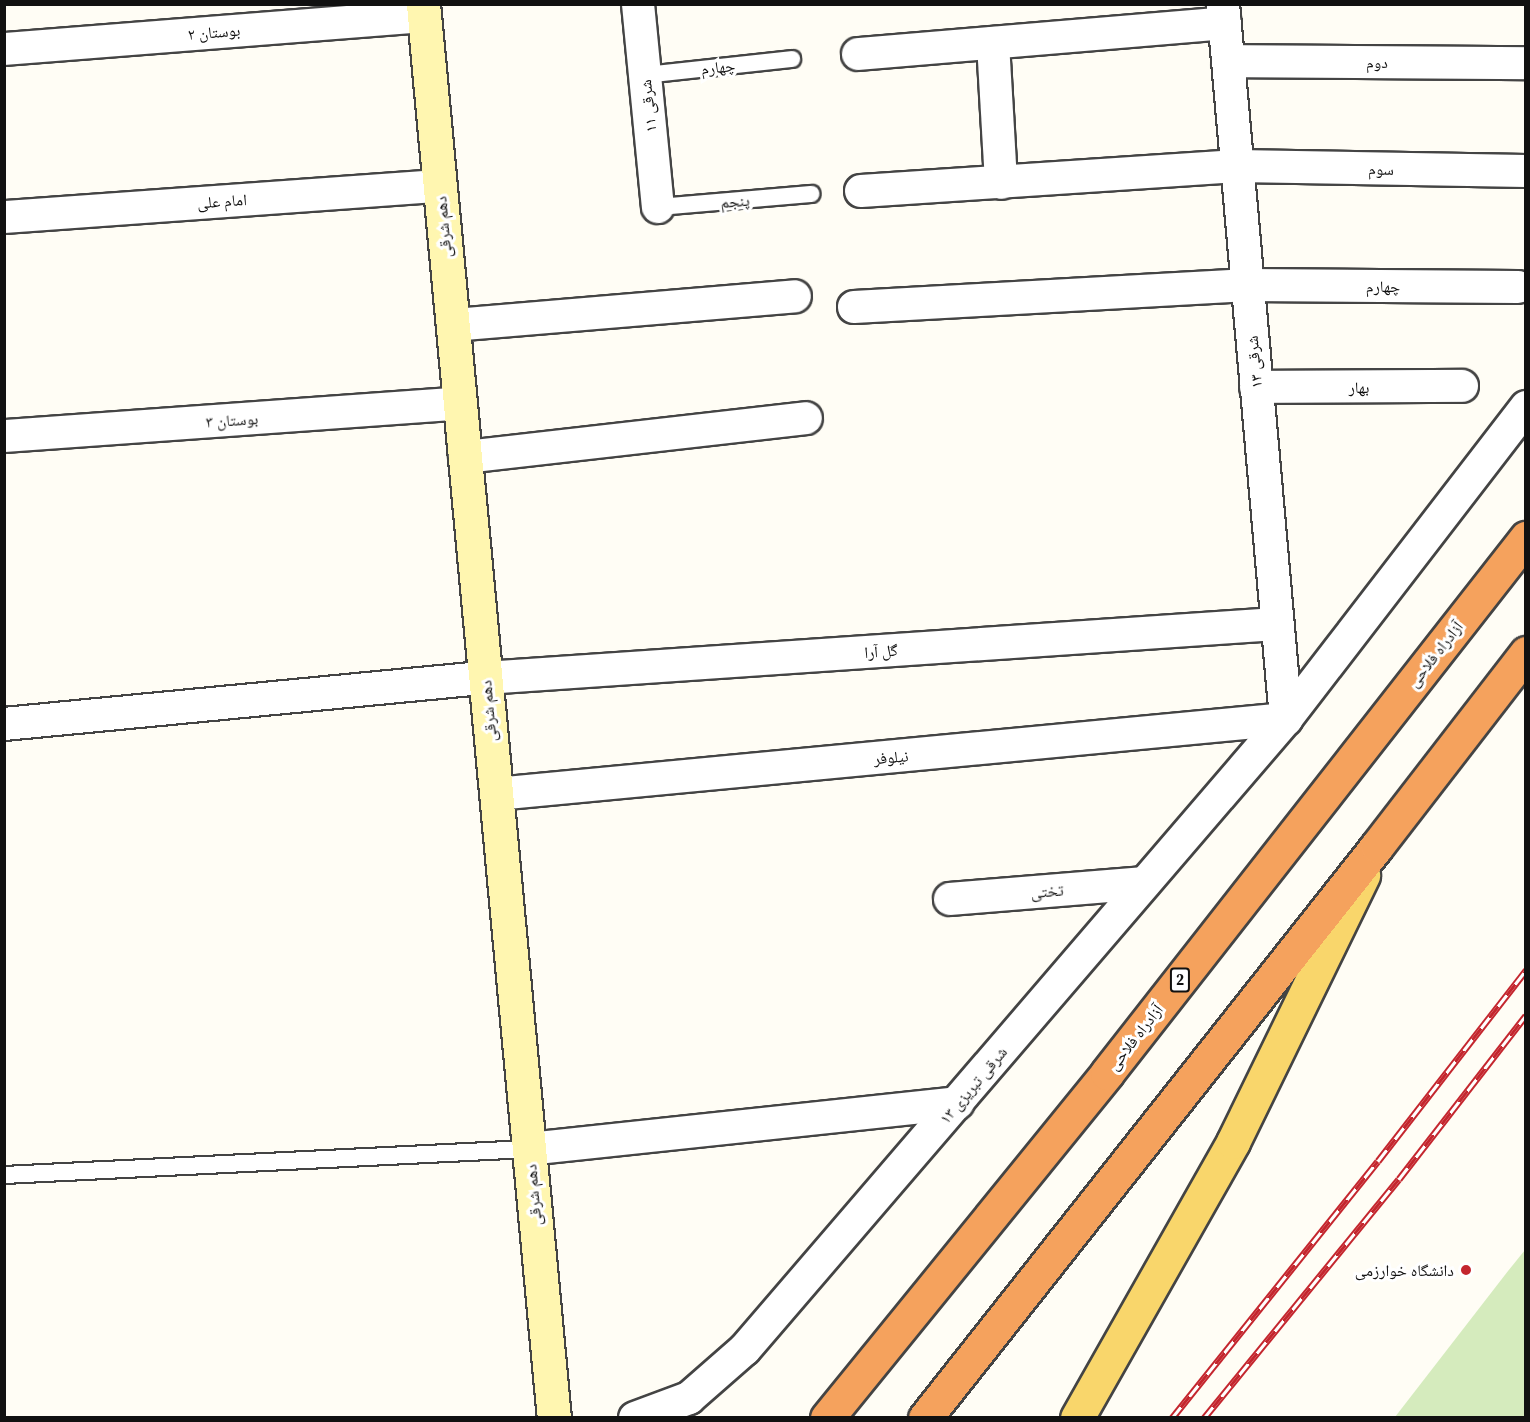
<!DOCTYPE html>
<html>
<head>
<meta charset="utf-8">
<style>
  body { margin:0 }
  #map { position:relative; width:1530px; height:1422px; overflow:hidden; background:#fffdf5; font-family:"Source Serif 4","Noto Naskh Arabic",serif }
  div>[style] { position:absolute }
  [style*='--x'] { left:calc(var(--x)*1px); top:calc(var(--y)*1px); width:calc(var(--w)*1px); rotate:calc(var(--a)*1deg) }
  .green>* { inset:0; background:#d5ebbd }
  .roads { filter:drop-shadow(2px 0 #444) drop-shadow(-2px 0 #444) drop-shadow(0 2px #444) drop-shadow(0 -2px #444) }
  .lane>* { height:16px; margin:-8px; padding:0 8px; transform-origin:8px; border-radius:8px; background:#fff }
  .street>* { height:32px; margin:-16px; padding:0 16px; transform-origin:16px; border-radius:16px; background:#fff }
  .secondary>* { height:33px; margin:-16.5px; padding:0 16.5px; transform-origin:16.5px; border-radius:16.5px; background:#fff6b0 }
  .primary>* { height:33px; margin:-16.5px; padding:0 16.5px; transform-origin:16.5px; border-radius:16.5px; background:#f9d66b }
  .highway>* { height:33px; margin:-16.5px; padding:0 16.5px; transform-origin:16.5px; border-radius:16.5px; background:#f5a25d }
  .rail>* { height:7px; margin-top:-3.5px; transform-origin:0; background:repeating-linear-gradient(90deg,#fff 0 14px,#c4262e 0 28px); box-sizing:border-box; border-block:2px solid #c4262e }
  .dots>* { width:16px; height:16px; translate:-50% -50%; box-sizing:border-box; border:3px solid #fff; border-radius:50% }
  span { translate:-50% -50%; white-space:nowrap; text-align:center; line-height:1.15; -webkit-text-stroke:6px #fff; paint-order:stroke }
  .shield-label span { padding:2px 4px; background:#fff; border:2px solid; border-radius:4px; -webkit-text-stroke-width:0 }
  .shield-label { font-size:15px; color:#111; font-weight:700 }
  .street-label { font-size:16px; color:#111 }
  .poi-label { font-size:16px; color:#111 }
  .right { translate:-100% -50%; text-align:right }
  .frame { position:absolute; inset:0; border:6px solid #111; pointer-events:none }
</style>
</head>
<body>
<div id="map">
  <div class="green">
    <i style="clip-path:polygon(1525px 1250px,1525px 1417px,1395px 1417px,1508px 1271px)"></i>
  </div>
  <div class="roads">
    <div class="lane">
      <i style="--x:645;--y:75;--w:148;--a:-6.2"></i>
      <i style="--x:658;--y:207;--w:154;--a:-4.9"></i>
      <i style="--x:4;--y:1175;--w:526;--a:-2.84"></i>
    </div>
    <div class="street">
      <i style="--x:638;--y:4;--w:204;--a:84.4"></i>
      <i style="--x:1223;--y:4;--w:718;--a:84.96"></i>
      <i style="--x:993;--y:43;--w:140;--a:86.7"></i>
      <i style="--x:4;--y:49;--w:421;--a:-4.5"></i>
      <i style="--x:858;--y:54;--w:368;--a:-4.8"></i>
      <i style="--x:1228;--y:61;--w:298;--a:0.4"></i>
      <i style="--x:861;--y:191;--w:377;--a:-3.8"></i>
      <i style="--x:1237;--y:166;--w:289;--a:1"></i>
      <i style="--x:4;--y:217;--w:437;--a:-4.1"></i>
      <i style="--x:854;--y:307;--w:395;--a:-3.2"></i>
      <i style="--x:1248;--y:285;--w:270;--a:0.4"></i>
      <i style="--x:453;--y:325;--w:343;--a:-4.8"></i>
      <i style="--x:1256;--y:387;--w:206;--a:-0.3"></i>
      <i style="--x:4;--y:436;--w:457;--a:-4.1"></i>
      <i style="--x:465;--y:457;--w:343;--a:-6.5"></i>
      <i style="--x:4;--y:724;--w:483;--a:-5.5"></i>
      <i style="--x:485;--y:678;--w:793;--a:-3.91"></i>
      <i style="--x:496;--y:794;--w:794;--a:-5.42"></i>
      <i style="--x:950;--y:899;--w:195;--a:-4.7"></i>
      <i style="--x:529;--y:1149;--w:431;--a:-6.1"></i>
      <i style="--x:635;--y:1418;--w:58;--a:-20.3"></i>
      <i style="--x:689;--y:1398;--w:74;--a:-41.2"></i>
      <i style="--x:745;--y:1349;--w:830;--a:-49.35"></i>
      <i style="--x:1286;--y:719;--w:394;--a:-52.4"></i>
    </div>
    <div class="secondary">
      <i style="--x:423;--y:4;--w:1420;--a:84.71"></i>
    </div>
    <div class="primary">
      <i style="--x:1077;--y:1418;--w:317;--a:-60.5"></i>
      <i style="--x:1233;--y:1142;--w:297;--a:-64"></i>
    </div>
    <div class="highway">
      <i style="--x:827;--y:1418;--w:444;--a:-50.9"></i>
      <i style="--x:1107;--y:1073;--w:680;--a:-51.93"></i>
      <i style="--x:925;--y:1418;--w:729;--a:-51.68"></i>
      <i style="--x:1377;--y:846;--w:244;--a:-52.3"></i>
    </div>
  </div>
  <div class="rail">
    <i style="--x:1172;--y:1418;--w:329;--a:-51.3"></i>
    <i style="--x:1378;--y:1161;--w:242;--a:-52.2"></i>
    <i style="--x:1204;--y:1418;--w:308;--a:-50.8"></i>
    <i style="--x:1399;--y:1179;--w:207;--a:-52.2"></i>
  </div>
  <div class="dots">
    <i style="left:1466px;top:1270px;background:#c4262e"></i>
  </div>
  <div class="shield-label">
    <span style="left:1180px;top:980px">2</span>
  </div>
  <div class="street-label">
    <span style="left:214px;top:32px;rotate:-5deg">بوستان ۲</span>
    <span style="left:1377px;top:62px">دوم</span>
    <span style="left:718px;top:67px;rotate:-6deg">چهارم</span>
    <span style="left:648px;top:106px;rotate:-96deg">۱۱ شرقی</span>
    <span style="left:1381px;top:169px;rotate:1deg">سوم</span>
    <span style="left:222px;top:201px;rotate:-4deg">امام علی</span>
    <span style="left:735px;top:201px;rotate:-5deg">پنجم</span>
    <span style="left:443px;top:227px;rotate:-95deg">دهم شرقی</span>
    <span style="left:1383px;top:286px">چهارم</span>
    <span style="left:1254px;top:362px;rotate:-95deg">۱۳ شرقی</span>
    <span style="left:1359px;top:387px">بهار</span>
    <span style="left:232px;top:420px;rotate:-4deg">بوستان ۳</span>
    <span style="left:881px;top:651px;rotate:-4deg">گل آرا</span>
    <span style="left:1435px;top:654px;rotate:-52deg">آزادراه فلاحی</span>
    <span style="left:488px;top:711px;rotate:-95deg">دهم شرقی</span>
    <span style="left:891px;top:757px;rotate:-5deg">نیلوفر</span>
    <span style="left:1047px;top:891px;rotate:-5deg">تختی</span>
    <span style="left:1135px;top:1037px;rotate:-52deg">آزادراه فلاحی</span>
    <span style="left:973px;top:1085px;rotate:-50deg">۱۳ شرقی تبریزی</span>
    <span style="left:533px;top:1195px;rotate:-95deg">دهم شرقی</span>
  </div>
  <div class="poi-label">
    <span class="right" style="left:1454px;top:1270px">دانشگاه خوارزمی</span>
  </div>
  <div class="frame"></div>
</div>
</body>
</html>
